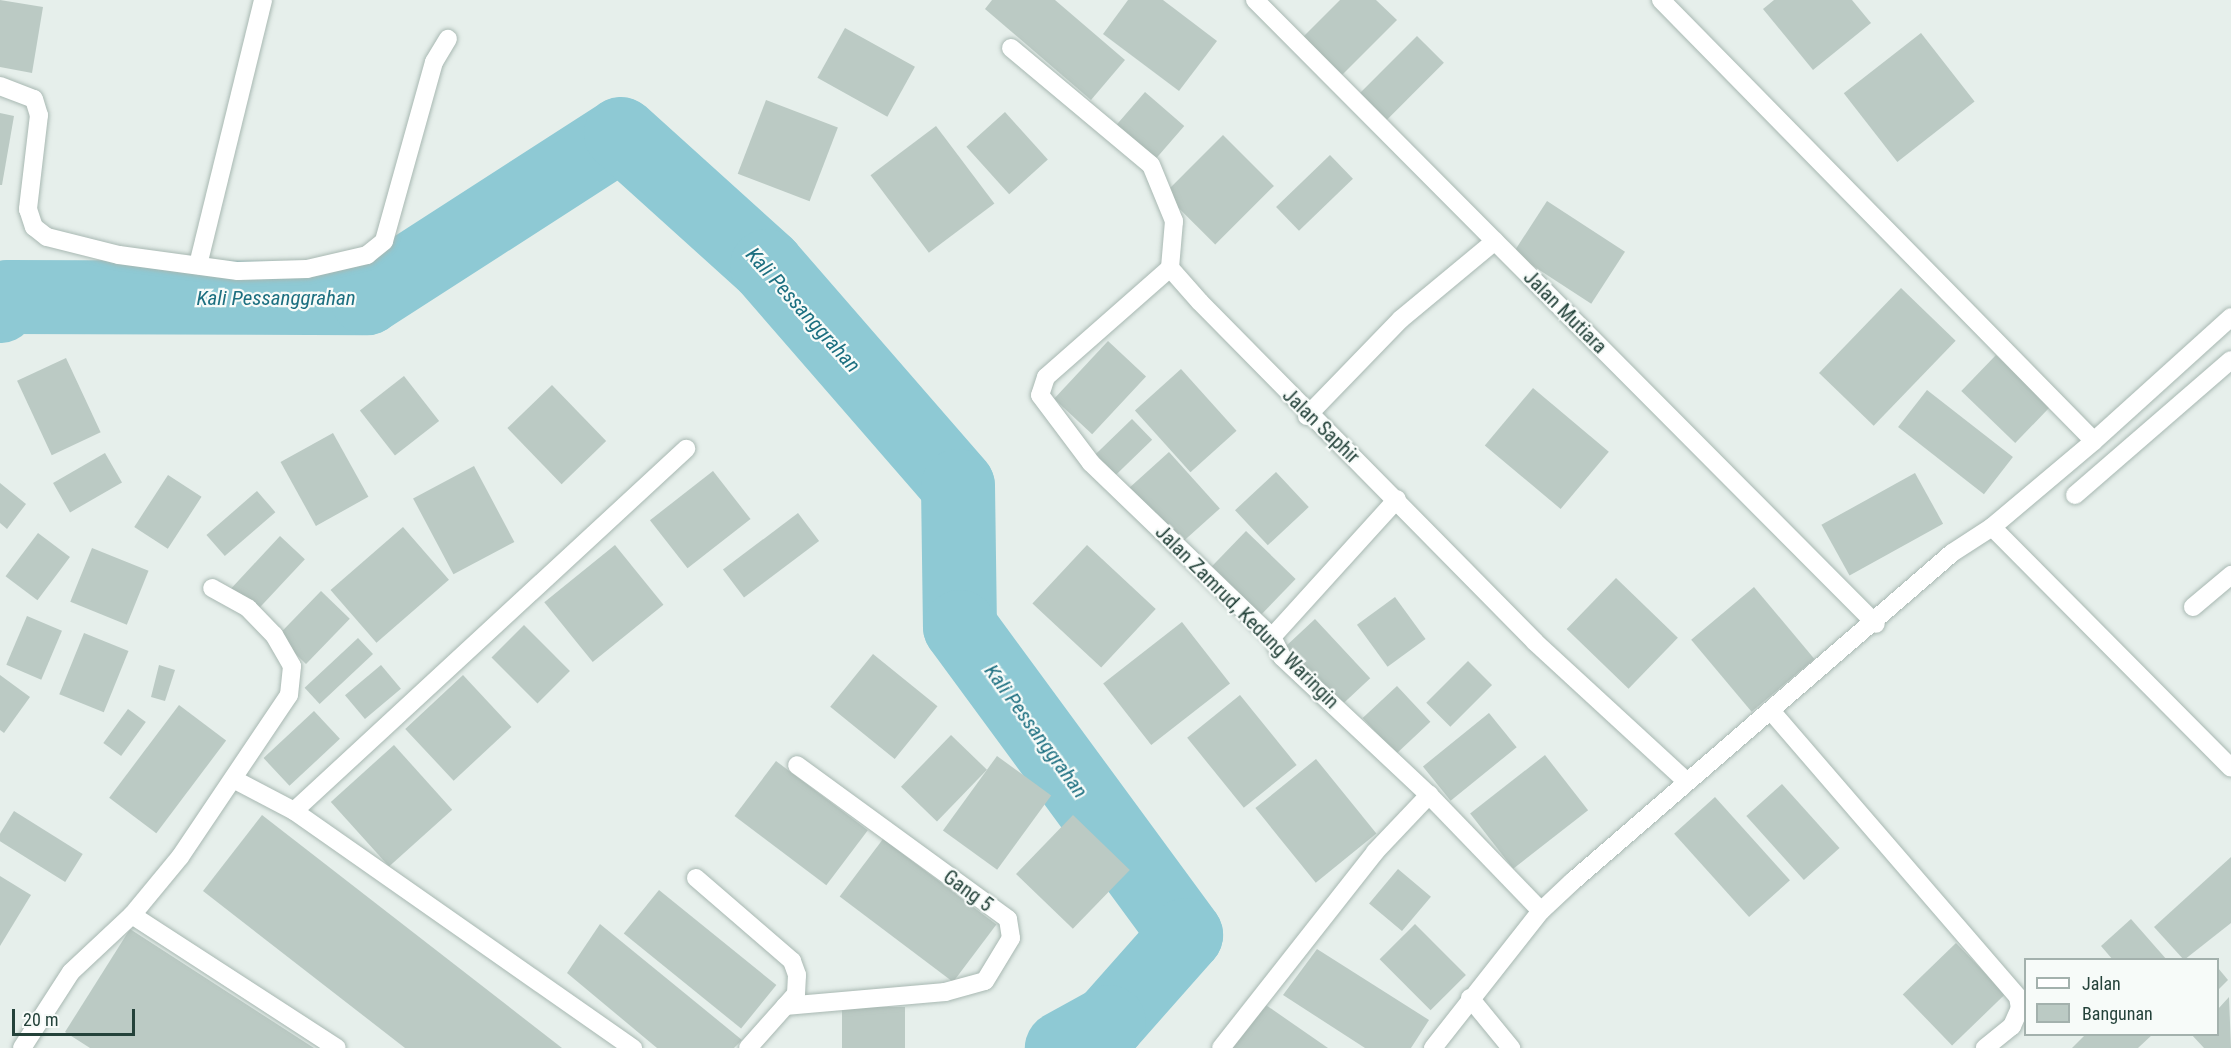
<!DOCTYPE html>
<html>
<head>
<meta charset="utf-8">
<style>
	body { margin:0 }
	#map { position:relative; width:2231px; height:1048px; overflow:hidden; background:#e6efeb; font-family:"Roboto Condensed",sans-serif }
	div>[style] { position:absolute }
	.river>* { height:74px; margin:-37px; padding:0 37px; transform-origin:37px; border-radius:37px; background:#8ec9d4 }
	.building>* { inset:0; background:#bbcac4; transform-origin:0 0 }
	.roads { filter:drop-shadow(0 0 2px #a8b8b2) drop-shadow(0 0 2px #a8b8b2) }
	.minor>* { height:18px; margin:-9px; padding:0 9px; transform-origin:9px; border-radius:9px; background:#fff }
	span { translate:-50% -50%; white-space:nowrap; text-align:center; line-height:1.15; -webkit-text-stroke:4.5px #f7fbf9; paint-order:stroke }
	.street-label { font-size:20px; color:#24423a }
	.water-label { font-size:21px; color:#1c6f80; font-style:italic }
	.legend { position:absolute; left:2024px; top:958px; width:195px; height:78px; box-sizing:border-box; background:#f7fbf9; border:2px solid #a3b1ad; margin:0; padding:8px 10px; list-style:none; font-size:18px; color:#24423a }
	.legend li { display:flex; align-items:center; gap:12px; height:30px }
	.legend b { width:30px; border:2px solid #a3b1ad }
	.scale { position:absolute; left:12px; top:1009px; width:123px; height:27px; box-sizing:border-box; border:3px solid #24423a; border-top:0; padding-left:8px; font-size:18px; line-height:21px; white-space:nowrap; color:#24423a; -webkit-text-stroke:4px #f7fbf9; paint-order:stroke }
</style>
</head>
<body>
<div id="map">
	<div class="river">
		<i style="left:0;top:306px;width:12px;rotate:-48deg"></i>
		<i style="left:8px;top:297px;width:359px;rotate:0.2deg"></i>
		<i style="left:367px;top:298px;width:302px;rotate:-32.8deg"></i>
		<i style="left:621px;top:134px;width:197px;rotate:42.1deg"></i>
		<i style="left:767px;top:266px;width:291px;rotate:49deg"></i>
		<i style="left:958px;top:486px;width:141px;rotate:89.2deg"></i>
		<i style="left:960px;top:627px;width:382px;rotate:53.7deg"></i>
		<i style="left:1186px;top:935px;width:116px;rotate:131.5deg"></i>
		<i style="left:1109px;top:1022px;width:54px;rotate:151deg"></i>
	</div>
	<div class="building">
		<i style="clip-path:polygon(0 0,43px 7px,32px 73px,0 67px)"></i>
		<i style="clip-path:polygon(992px 0,1055px 0,1125px 60px,1091px 100px,985px 9px)"></i>
		<i style="clip-path:polygon(1128px 0,1163px 0,1217px 41px,1179px 91px,1103px 34px)"></i>
		<i style="clip-path:polygon(1340px 0,1376px 0,1397px 20px,1341px 76px,1303px 37px)"></i>
		<i style="clip-path:polygon(1774px 0,1852px 0,1871px 23px,1813px 70px,1763px 9px)"></i>
		<i style="left:845px;top:28px;width:80px;height:57px;rotate:29deg"></i>
		<i style="left:1921px;top:33px;width:87px;height:98px;rotate:52deg"></i>
		<i style="left:1417px;top:36px;width:38px;height:83px;rotate:45deg"></i>
		<i style="left:1145px;top:92px;width:52px;height:44px;rotate:41deg"></i>
		<i style="left:766px;top:100px;width:77px;height:79px;rotate:21deg"></i>
		<i style="left:1005px;top:112px;width:64px;height:52px;rotate:48deg"></i>
		<i style="clip-path:polygon(0 113px,14px 116px,2px 185px,0 185px)"></i>
		<i style="left:936px;top:126px;width:97px;height:82px;rotate:53deg"></i>
		<i style="left:1223px;top:135px;width:72px;height:83px;rotate:45deg"></i>
		<i style="left:1330px;top:155px;width:33px;height:75px;rotate:46deg"></i>
		<i style="left:1547px;top:201px;width:93px;height:62px;rotate:33deg"></i>
		<i style="left:1901px;top:288px;width:76px;height:118px;rotate:44deg"></i>
		<i style="left:1108px;top:341px;width:52px;height:79px;rotate:43deg"></i>
		<i style="left:1996px;top:355px;width:75px;height:50px;rotate:44deg"></i>
		<i style="left:66px;top:358px;width:82px;height:54px;rotate:65deg"></i>
		<i style="left:1181px;top:369px;width:83px;height:62px;rotate:48deg"></i>
		<i style="left:404px;top:376px;width:57px;height:56px;rotate:52deg"></i>
		<i style="left:552px;top:385px;width:78px;height:62px;rotate:46deg"></i>
		<i style="left:1533px;top:388px;width:99px;height:75px;rotate:40deg"></i>
		<i style="left:1927px;top:390px;width:109px;height:47px;rotate:38deg"></i>
		<i style="left:1132px;top:419px;width:29px;height:56px;rotate:46deg"></i>
		<i style="left:333px;top:433px;width:73px;height:60px;rotate:61deg"></i>
		<i style="left:1169px;top:452px;width:76px;height:54px;rotate:48deg"></i>
		<i style="left:105px;top:453px;width:34px;height:60px;rotate:60deg"></i>
		<i style="left:474px;top:466px;width:86px;height:69px;rotate:62deg"></i>
		<i style="left:713px;top:471px;width:61px;height:80px;rotate:52deg"></i>
		<i style="left:1276px;top:472px;width:48px;height:56px;rotate:47deg"></i>
		<i style="left:1915px;top:473px;width:58px;height:107px;rotate:61deg"></i>
		<i style="left:168px;top:475px;width:40px;height:62px;rotate:33deg"></i>
		<i style="clip-path:polygon(0 483px,26px 504px,7px 529px,0 523px)"></i>
		<i style="left:257px;top:491px;width:28px;height:67px;rotate:49deg"></i>
		<i style="left:798px;top:513px;width:35px;height:94px;rotate:53deg"></i>
		<i style="left:403px;top:527px;width:70px;height:96px;rotate:49deg"></i>
		<i style="left:1246px;top:531px;width:69px;height:49px;rotate:44deg"></i>
		<i style="left:38px;top:533px;width:40px;height:54px;rotate:37deg"></i>
		<i style="left:280px;top:536px;width:34px;height:72px;rotate:43deg"></i>
		<i style="left:615px;top:545px;width:77px;height:91px;rotate:51deg"></i>
		<i style="left:1087px;top:545px;width:94px;height:80px;rotate:43deg"></i>
		<i style="left:92px;top:548px;width:61px;height:58px;rotate:22deg"></i>
		<i style="left:1616px;top:578px;width:86px;height:71px;rotate:44deg"></i>
		<i style="left:1754px;top:587px;width:94px;height:82px;rotate:50deg"></i>
		<i style="left:321px;top:591px;width:40px;height:63px;rotate:44deg"></i>
		<i style="left:1395px;top:597px;width:52px;height:47px;rotate:54deg"></i>
		<i style="left:27px;top:616px;width:38px;height:53px;rotate:23deg"></i>
		<i style="left:1315px;top:619px;width:81px;height:41px;rotate:47deg"></i>
		<i style="left:1182px;top:622px;width:78px;height:100px;rotate:52deg"></i>
		<i style="left:524px;top:625px;width:65px;height:46px;rotate:45deg"></i>
		<i style="left:84px;top:633px;width:48px;height:66px;rotate:22deg"></i>
		<i style="left:358px;top:638px;width:22px;height:73px;rotate:47deg"></i>
		<i style="left:873px;top:654px;width:83px;height:68px;rotate:39deg"></i>
		<i style="left:1468px;top:661px;width:34px;height:59px;rotate:45deg"></i>
		<i style="clip-path:polygon(159px 665px,175px 670px,165px 701px,151px 697px)"></i>
		<i style="left:381px;top:665px;width:31px;height:47px;rotate:50deg"></i>
		<i style="clip-path:polygon(0 675px,30px 697px,4px 733px,0 730px)"></i>
		<i style="left:463px;top:675px;width:71px;height:79px;rotate:47deg"></i>
		<i style="left:1397px;top:686px;width:49px;height:47px;rotate:47deg"></i>
		<i style="left:1240px;top:695px;width:90px;height:68px;rotate:51deg"></i>
		<i style="left:179px;top:705px;width:59px;height:116px;rotate:37deg"></i>
		<i style="left:128px;top:709px;width:22px;height:42px;rotate:36deg"></i>
		<i style="left:314px;top:711px;width:38px;height:69px;rotate:47deg"></i>
		<i style="left:1489px;top:713px;width:44px;height:85px;rotate:51deg"></i>
		<i style="left:951px;top:735px;width:50px;height:72px;rotate:44deg"></i>
		<i style="left:394px;top:745px;width:87px;height:85px;rotate:48deg"></i>
		<i style="left:1545px;top:755px;width:70px;height:95px;rotate:52deg"></i>
		<i style="left:997px;top:756px;width:67px;height:92px;rotate:36deg"></i>
		<i style="left:1316px;top:759px;width:96px;height:78px;rotate:51deg"></i>
		<i style="left:776px;top:761px;width:115px;height:69px;rotate:37deg"></i>
		<i style="left:1782px;top:784px;width:86px;height:48px;rotate:48deg"></i>
		<i style="left:1715px;top:797px;width:112px;height:55px;rotate:48deg"></i>
		<i style="left:14px;top:811px;width:81px;height:33px;rotate:32deg"></i>
		<i style="clip-path:polygon(262px 815px,562px 1048px,405px 1048px,203px 891px)"></i>
		<i style="left:1073px;top:815px;width:79px;height:82px;rotate:44deg"></i>
		<i style="left:883px;top:839px;width:142px;height:72px;rotate:37deg"></i>
		<i style="clip-path:polygon(2231px 857px,2231px 923px,2184px 960px,2154px 927px)"></i>
		<i style="left:1398px;top:869px;width:43px;height:45px;rotate:40deg"></i>
		<i style="clip-path:polygon(0 876px,31px 895px,0 946px)"></i>
		<i style="left:659px;top:890px;width:151px;height:56px;rotate:39deg"></i>
		<i style="clip-path:polygon(2131px 919px,2167px 960px,2113px 960px,2101px 946px)"></i>
		<i style="clip-path:polygon(600px 924px,742px 1040px,734px 1048px,657px 1048px,567px 973px)"></i>
		<i style="left:1415px;top:924px;width:72px;height:50px;rotate:45deg"></i>
		<i style="clip-path:polygon(130px 929px,314px 1048px,90px 1048px,65px 1032px)"></i>
		<i style="left:1956px;top:943px;width:71px;height:74px;rotate:46deg"></i>
		<i style="clip-path:polygon(1317px 949px,1429px 1020px,1411px 1048px,1365px 1048px,1283px 995px)"></i>
		<i style="clip-path:polygon(2218px 968px,2228px 980px,2218px 990px)"></i>
		<i style="clip-path:polygon(2229px 997px,2231px 1048px,2204px 1048px,2191px 1034px,2218px 1034px,2218px 1009px)"></i>
		<i style="clip-path:polygon(1263px 1003px,1328px 1048px,1232px 1048px)"></i>
		<i style="left:842px;top:1007px;width:63px;height:41px"></i>
		<i style="clip-path:polygon(2086px 1034px,2153px 1034px,2138px 1048px,2072px 1048px)"></i>
	</div>
	<div class="roads">
		<div class="minor">
			<i style="left:1255px;top:0;width:880px;rotate:45.14deg"></i>
			<i style="left:1661px;top:0;width:618px;rotate:45.52deg"></i>
			<i style="left:1011px;top:48px;width:182px;rotate:39.9deg"></i>
			<i style="left:1151px;top:165px;width:61px;rotate:67.7deg"></i>
			<i style="left:1174px;top:221px;width:47px;rotate:94.9deg"></i>
			<i style="left:1170px;top:268px;width:45px;rotate:48.6deg"></i>
			<i style="left:1200px;top:302px;width:477px;rotate:45.4deg"></i>
			<i style="left:1535px;top:642px;width:205px;rotate:42.6deg"></i>
			<i style="left:0;top:86px;width:36px;rotate:21deg"></i>
			<i style="left:34px;top:99px;width:17px;rotate:73deg"></i>
			<i style="left:39px;top:115px;width:95px;rotate:96.7deg"></i>
			<i style="left:28px;top:209px;width:19px;rotate:72deg"></i>
			<i style="left:34px;top:227px;width:16px;rotate:38deg"></i>
			<i style="left:47px;top:237px;width:74px;rotate:14deg"></i>
			<i style="left:119px;top:255px;width:120px;rotate:7.7deg"></i>
			<i style="left:238px;top:271px;width:69px;rotate:-1.7deg"></i>
			<i style="left:307px;top:269px;width:62px;rotate:-13.1deg"></i>
			<i style="left:367px;top:255px;width:22px;rotate:-39deg"></i>
			<i style="left:384px;top:241px;width:186px;rotate:-74.4deg"></i>
			<i style="left:434px;top:62px;width:27px;rotate:-59deg"></i>
			<i style="left:198px;top:265px;width:273px;rotate:-76.2deg"></i>
			<i style="left:1170px;top:268px;width:165px;rotate:138.7deg"></i>
			<i style="left:1046px;top:377px;width:19px;rotate:108deg"></i>
			<i style="left:1040px;top:395px;width:85px;rotate:53.1deg"></i>
			<i style="left:1091px;top:463px;width:251px;rotate:43.9deg"></i>
			<i style="left:1272px;top:637px;width:22px;rotate:63deg"></i>
			<i style="left:1282px;top:657px;width:202px;rotate:43.2deg"></i>
			<i style="left:1429px;top:795px;width:161px;rotate:46deg"></i>
			<i style="left:1307px;top:416px;width:135px;rotate:-45.9deg"></i>
			<i style="left:1401px;top:319px;width:122px;rotate:-39.7deg"></i>
			<i style="left:2075px;top:495px;width:206px;rotate:-40.9deg"></i>
			<i style="left:1992px;top:527px;width:339px;rotate:45.2deg"></i>
			<i style="left:2193px;top:607px;width:50px;rotate:-40.1deg"></i>
			<i style="left:1272px;top:637px;width:186px;rotate:-47.8deg"></i>
			<i style="left:1772px;top:712px;width:376px;rotate:49.2deg"></i>
			<i style="left:2018px;top:997px;width:11px;rotate:80deg"></i>
			<i style="left:2020px;top:1008px;width:20px;rotate:114deg"></i>
			<i style="left:2012px;top:1026px;width:35px;rotate:141deg"></i>
			<i style="left:235px;top:780px;width:67px;rotate:27.7deg"></i>
			<i style="left:294px;top:811px;width:414px;rotate:35deg"></i>
			<i style="left:294px;top:811px;width:534px;rotate:-42.72deg"></i>
			<i style="left:696px;top:878px;width:127px;rotate:40.8deg"></i>
			<i style="left:792px;top:961px;width:15px;rotate:70deg"></i>
			<i style="left:797px;top:975px;width:19px;rotate:93deg"></i>
			<i style="left:796px;top:994px;width:72px;rotate:131.6deg"></i>
			<i style="left:132px;top:915px;width:244px;rotate:33deg"></i>
			<i style="left:1470px;top:998px;width:65px;rotate:50.6deg"></i>
			<i style="left:785px;top:1006px;width:161px;rotate:-5deg"></i>
			<i style="left:945px;top:992px;width:41px;rotate:-15.4deg"></i>
			<i style="left:985px;top:981px;width:50px;rotate:-58.8deg"></i>
			<i style="left:1011px;top:938px;width:19px;rotate:-99deg"></i>
			<i style="left:1008px;top:919px;width:261px;rotate:-143.9deg"></i>
			<i style="left:22px;top:1048px;width:90px;rotate:-57.2deg"></i>
			<i style="left:71px;top:972px;width:83px;rotate:-43.1deg"></i>
			<i style="left:132px;top:915px;width:75px;rotate:-50.4deg"></i>
			<i style="left:180px;top:857px;width:195px;rotate:-56.1deg"></i>
			<i style="left:289px;top:695px;width:29px;rotate:-84deg"></i>
			<i style="left:292px;top:666px;width:36px;rotate:-120deg"></i>
			<i style="left:274px;top:635px;width:37px;rotate:-134deg"></i>
			<i style="left:248px;top:608px;width:41px;rotate:-150.9deg"></i>
			<i style="left:1221px;top:1048px;width:249px;rotate:-51.8deg"></i>
			<i style="left:1375px;top:852px;width:79px;rotate:-46.5deg"></i>
			<i style="left:1433px;top:1048px;width:174px;rotate:-51.8deg"></i>
			<i style="left:1541px;top:911px;width:44px;rotate:-43.2deg"></i>
			<i style="left:1573px;top:881px;width:501px;rotate:-40.87deg"></i>
			<i style="left:1952px;top:553px;width:48px;rotate:-33deg"></i>
			<i style="left:1992px;top:527px;width:133px;rotate:-40.1deg"></i>
			<i style="left:2094px;top:441px;width:185px;rotate:-42.1deg"></i>
		</div>
	</div>
	<div class="street-label">
		<span style="left:1565px;top:312px;rotate:45deg">Jalan Mutiara</span>
		<span style="left:1321px;top:426px;rotate:44deg">Jalan Saphir</span>
		<span style="left:1247px;top:617px;rotate:45deg">Jalan Zamrud, Kedung Waringin</span>
		<span style="left:968px;top:891px;rotate:36deg">Gang 5</span>
	</div>
	<div class="water-label">
		<span style="left:276px;top:298px">Kali Pessanggrahan</span>
		<span style="left:803px;top:310px;rotate:48deg">Kali Pessanggrahan</span>
		<span style="left:1036px;top:731px;rotate:54deg">Kali Pessanggrahan</span>
	</div>
	<ul class="legend">
	<li><b style="height:8px;background:#fff"></b>Jalan</li>
	<li><b style="height:16px;background:#bbcac4"></b>Bangunan</li>
	</ul>
	<div class="scale">20 m</div>
</div>
</body>
</html>
